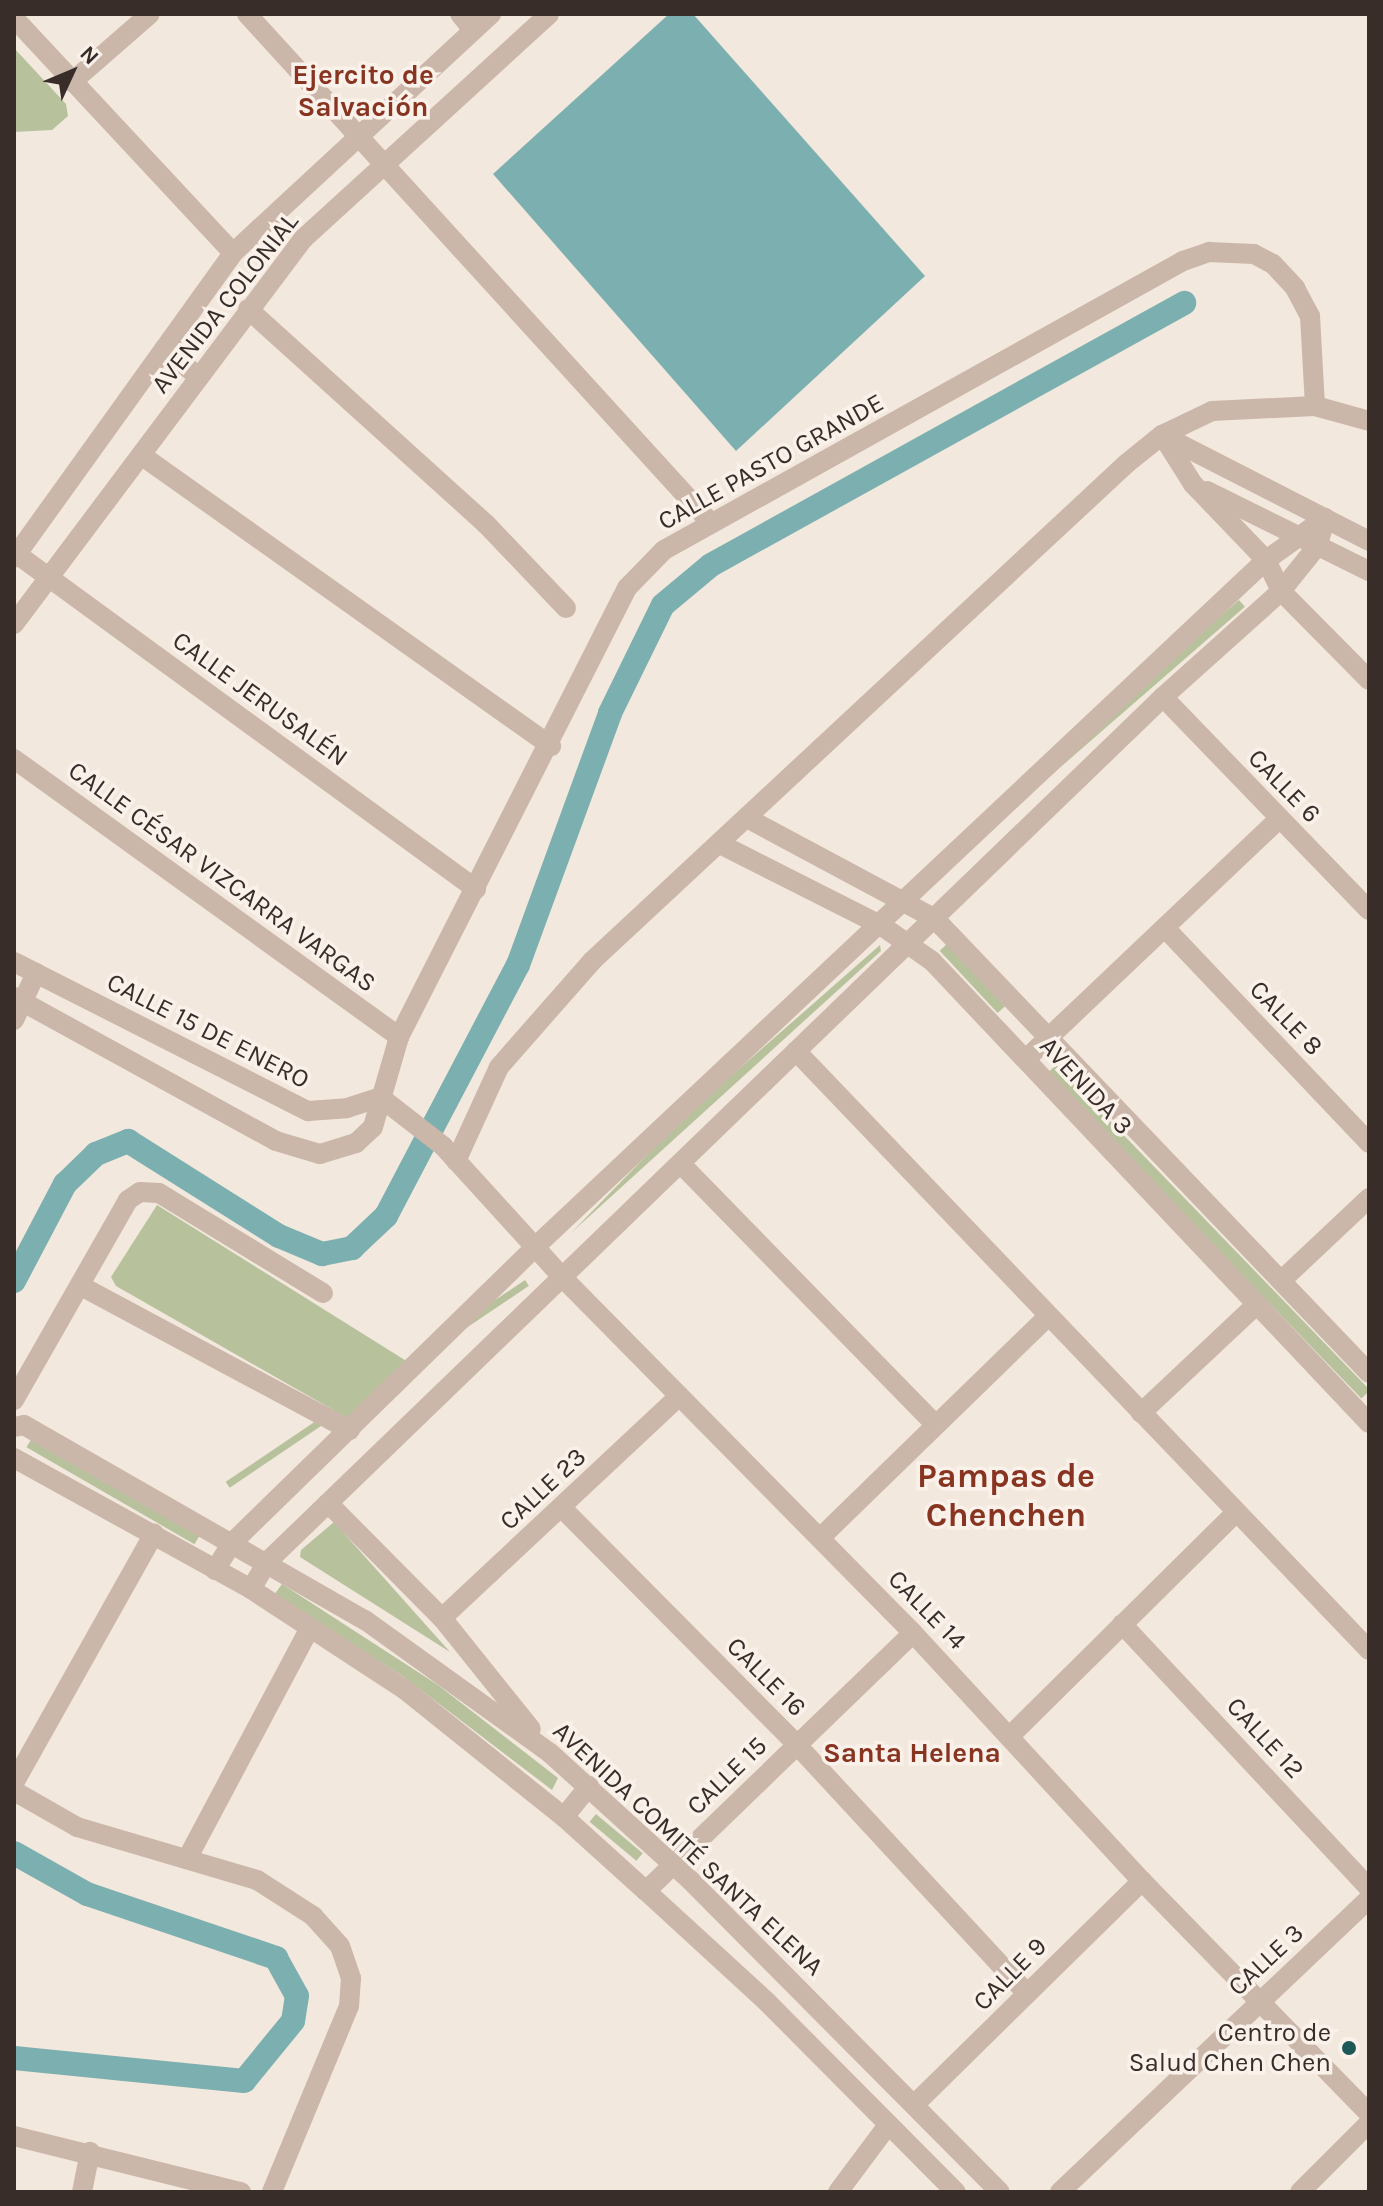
<!DOCTYPE html>
<html>
<head>
<meta charset="utf-8">
<style>
	body { margin:0 }
	#map { position:relative; width:1383px; height:2206px; overflow:hidden; background:#f3e8dd; font-family:Karla,sans-serif }
	div>[style] { position:absolute }
	.green>* { inset:0; background:#b7c29d; transform-origin:0 0 }
	.water>* { inset:0; background:#7cb0b0 }
	.canal>* { height:24px; margin:-12px; padding:0 12px; transform-origin:12px; border-radius:12px; background:#7cb0b0 }
	.minor>* { height:20px; margin:-10px; padding:0 10px; transform-origin:10px; border-radius:10px; background:#cbb7a9 }
	.dots>* { width:22px; height:22px; translate:-50% -50%; box-sizing:border-box; border:4px solid #faf2ea; border-radius:50% }
	span { translate:-50% -50%; white-space:nowrap; text-align:center; line-height:1.15; -webkit-text-stroke:7px #faf2ea; paint-order:stroke }
	.street-label { font-size:26px; color:#382d29 }
	.poi-label { font-size:26px; color:#382d29 }
	.right { translate:-100% -50%; text-align:right }
	.neighbourhood-label { font-size:28px; color:#883421; font-weight:700 }
	.district-label { font-size:34px; color:#883421; font-weight:700 }
	.frame { position:absolute; inset:0; border:16px solid #382d29; pointer-events:none }
	.north { position:absolute; left:32px; top:32px; width:80px; height:80px; -webkit-text-stroke:6px #faf2ea; paint-order:stroke; rotate:46deg; font-size:22px; font-weight:700; line-height:32px; text-align:center; color:#382d29 }
	.north::after { content:''; display:block; margin:auto; width:28px; height:36px; background:#382d29; clip-path:polygon(50% 0,100% 100%,50% 72%,0 100%) }
</style>
</head>
<body>
<div id="map">
	<div class="green">
		<i style="clip-path:polygon(14px 48px,66px 104px,68px 116px,52px 130px,14px 132px)"></i>
		<i style="left:1239px;top:600px;width:9px;height:407px;rotate:49deg"></i>
		<i style="left:947px;top:944px;width:85px;height:10px;rotate:47deg"></i>
		<i style="clip-path:polygon(880px 945px,881px 951px,571px 1233px,683px 1118px)"></i>
		<i style="left:1056px;top:1065px;width:452px;height:12px;rotate:46deg"></i>
		<i style="clip-path:polygon(157px 1205px,408px 1362px,349px 1419px,116px 1286px,111px 1277px)"></i>
		<i style="left:525px;top:1280px;width:7px;height:361px;rotate:56deg"></i>
		<i style="left:33px;top:1436px;width:194px;height:13px;rotate:30deg"></i>
		<i style="clip-path:polygon(334px 1522px,450px 1652px,300px 1557px,301px 1550px)"></i>
		<i style="clip-path:polygon(282px 1584px,438px 1685px,558px 1778px,552px 1790px,404px 1677px,274px 1595px)"></i>
		<i style="left:596px;top:1814px;width:61px;height:10px;rotate:40deg"></i>
	</div>
	<div class="water">
		<i style="clip-path:polygon(669px 14px,693px 14px,925px 276px,736px 451px,493px 174px)"></i>
	</div>
	<div class="canal">
		<i style="left:14px;top:1281px;width:110px;rotate:-62.3deg"></i>
		<i style="left:65px;top:1184px;width:43px;rotate:-44.1deg"></i>
		<i style="left:96px;top:1154px;width:35px;rotate:-22deg"></i>
		<i style="left:128px;top:1141px;width:178px;rotate:32.2deg"></i>
		<i style="left:279px;top:1236px;width:47px;rotate:22.7deg"></i>
		<i style="left:322px;top:1254px;width:31px;rotate:-11deg"></i>
		<i style="left:352px;top:1248px;width:47px;rotate:-43.3deg"></i>
		<i style="left:386px;top:1216px;width:284px;rotate:-62.3deg"></i>
		<i style="left:518px;top:965px;width:268px;rotate:-69.9deg"></i>
		<i style="left:610px;top:713px;width:120px;rotate:-63.9deg"></i>
		<i style="left:663px;top:605px;width:62px;rotate:-39.8deg"></i>
		<i style="left:711px;top:565px;width:541px;rotate:-28.98deg"></i>
		<i style="left:14px;top:1853px;width:84px;rotate:29.3deg"></i>
		<i style="left:87px;top:1894px;width:200px;rotate:18.7deg"></i>
		<i style="left:276px;top:1958px;width:43px;rotate:61.1deg"></i>
		<i style="left:297px;top:1996px;width:25px;rotate:99deg"></i>
		<i style="left:293px;top:2021px;width:77px;rotate:129.2deg"></i>
		<i style="left:244px;top:2081px;width:231px;rotate:-174.3deg"></i>
	</div>
	<div class="minor">
		<i style="left:247px;top:14px;width:687px;rotate:47.65deg"></i>
		<i style="left:460px;top:14px;width:21px;rotate:51deg"></i>
		<i style="left:14px;top:18px;width:321px;rotate:47deg"></i>
		<i style="left:72px;top:82px;width:103px;rotate:-41.1deg"></i>
		<i style="left:248px;top:309px;width:321px;rotate:42.1deg"></i>
		<i style="left:486px;top:524px;width:116px;rotate:46.4deg"></i>
		<i style="left:164px;top:349px;width:45px;rotate:38.7deg"></i>
		<i style="left:1162px;top:435px;width:58px;rotate:57.7deg"></i>
		<i style="left:1193px;top:484px;width:105px;rotate:46.2deg"></i>
		<i style="left:1266px;top:560px;width:34px;rotate:64deg"></i>
		<i style="left:1281px;top:591px;width:125px;rotate:45.3deg"></i>
		<i style="left:1162px;top:435px;width:233px;rotate:27.1deg"></i>
		<i style="left:141px;top:455px;width:503px;rotate:35.37deg"></i>
		<i style="left:1207px;top:491px;width:181px;rotate:26.3deg"></i>
		<i style="left:14px;top:552px;width:572px;rotate:36.11deg"></i>
		<i style="left:14px;top:558px;width:375px;rotate:-54.3deg"></i>
		<i style="left:233px;top:253px;width:352px;rotate:-42.8deg"></i>
		<i style="left:14px;top:624px;width:481px;rotate:-53.1deg"></i>
		<i style="left:303px;top:239px;width:333px;rotate:-42.4deg"></i>
		<i style="left:1163px;top:697px;width:296px;rotate:46deg"></i>
		<i style="left:14px;top:759px;width:475px;rotate:35.8deg"></i>
		<i style="left:747px;top:818px;width:213px;rotate:28.2deg"></i>
		<i style="left:935px;top:919px;width:628px;rotate:46.29deg"></i>
		<i style="left:720px;top:844px;width:182px;rotate:26.8deg"></i>
		<i style="left:882px;top:926px;width:61px;rotate:35deg"></i>
		<i style="left:932px;top:961px;width:636px;rotate:46.59deg"></i>
		<i style="left:1166px;top:929px;width:295px;rotate:46.5deg"></i>
		<i style="left:14px;top:962px;width:330px;rotate:26.9deg"></i>
		<i style="left:308px;top:1111px;width:39px;rotate:-4deg"></i>
		<i style="left:347px;top:1108px;width:35px;rotate:-18deg"></i>
		<i style="left:14px;top:997px;width:299px;rotate:28.8deg"></i>
		<i style="left:276px;top:1141px;width:46px;rotate:16.5deg"></i>
		<i style="left:320px;top:1154px;width:38px;rotate:-17deg"></i>
		<i style="left:356px;top:1143px;width:23px;rotate:-43deg"></i>
		<i style="left:373px;top:1127px;width:94px;rotate:-73.9deg"></i>
		<i style="left:399px;top:1037px;width:504px;rotate:-63.08deg"></i>
		<i style="left:627px;top:588px;width:53px;rotate:-45.8deg"></i>
		<i style="left:664px;top:550px;width:594px;rotate:-29.11deg"></i>
		<i style="left:1183px;top:261px;width:28px;rotate:-19deg"></i>
		<i style="left:1209px;top:252px;width:45px;rotate:2.5deg"></i>
		<i style="left:1254px;top:254px;width:21px;rotate:28deg"></i>
		<i style="left:1273px;top:264px;width:33px;rotate:47deg"></i>
		<i style="left:1295px;top:288px;width:32px;rotate:62deg"></i>
		<i style="left:1310px;top:316px;width:90px;rotate:86.8deg"></i>
		<i style="left:14px;top:1020px;width:52px;rotate:-64.9deg"></i>
		<i style="left:796px;top:1051px;width:829px;rotate:46.27deg"></i>
		<i style="left:1026px;top:1059px;width:349px;rotate:-43.5deg"></i>
		<i style="left:380px;top:1097px;width:80px;rotate:37.9deg"></i>
		<i style="left:443px;top:1146px;width:177px;rotate:47.7deg"></i>
		<i style="left:562px;top:1277px;width:500px;rotate:45.4deg"></i>
		<i style="left:913px;top:1633px;width:338px;rotate:47.3deg"></i>
		<i style="left:1142px;top:1881px;width:325px;rotate:45.7deg"></i>
		<i style="left:456px;top:1161px;width:103px;rotate:-65.4deg"></i>
		<i style="left:499px;top:1067px;width:141px;rotate:-48.7deg"></i>
		<i style="left:592px;top:961px;width:729px;rotate:-42.94deg"></i>
		<i style="left:1126px;top:464px;width:46px;rotate:-38.9deg"></i>
		<i style="left:1162px;top:435px;width:55px;rotate:-25.6deg"></i>
		<i style="left:1212px;top:411px;width:103px;rotate:-2.8deg"></i>
		<i style="left:1315px;top:406px;width:56px;rotate:15.5deg"></i>
		<i style="left:681px;top:1164px;width:363px;rotate:45.7deg"></i>
		<i style="left:1282px;top:1280px;width:120px;rotate:-43.3deg"></i>
		<i style="left:81px;top:1286px;width:305px;rotate:28.2deg"></i>
		<i style="left:14px;top:1400px;width:230px;rotate:-60.3deg"></i>
		<i style="left:128px;top:1200px;width:14px;rotate:-34deg"></i>
		<i style="left:140px;top:1192px;width:19px;rotate:3deg"></i>
		<i style="left:159px;top:1193px;width:192px;rotate:31.4deg"></i>
		<i style="left:1141px;top:1413px;width:159px;rotate:-43.2deg"></i>
		<i style="left:14px;top:1427px;width:10px;rotate:-11deg"></i>
		<i style="left:24px;top:1425px;width:393px;rotate:29.8deg"></i>
		<i style="left:365px;top:1620px;width:228px;rotate:35.7deg"></i>
		<i style="left:550px;top:1753px;width:190px;rotate:42.2deg"></i>
		<i style="left:691px;top:1881px;width:438px;rotate:45.2deg"></i>
		<i style="left:14px;top:1458px;width:271px;rotate:28.9deg"></i>
		<i style="left:251px;top:1589px;width:183px;rotate:33.2deg"></i>
		<i style="left:404px;top:1689px;width:205px;rotate:38.7deg"></i>
		<i style="left:564px;top:1817px;width:110px;rotate:42.1deg"></i>
		<i style="left:646px;top:1891px;width:164px;rotate:42.5deg"></i>
		<i style="left:767px;top:2002px;width:268px;rotate:45.2deg"></i>
		<i style="left:328px;top:1503px;width:162px;rotate:45.3deg"></i>
		<i style="left:442px;top:1618px;width:142px;rotate:51.3deg"></i>
		<i style="left:562px;top:1508px;width:334px;rotate:45.2deg"></i>
		<i style="left:797px;top:1745px;width:338px;rotate:47.2deg"></i>
		<i style="left:820px;top:1538px;width:318px;rotate:-44.2deg"></i>
		<i style="left:215px;top:1570px;width:32px;rotate:-58deg"></i>
		<i style="left:232px;top:1543px;width:424px;rotate:-44.3deg"></i>
		<i style="left:535px;top:1247px;width:1003px;rotate:-43.22deg"></i>
		<i style="left:1266px;top:560px;width:72px;rotate:-35.4deg"></i>
		<i style="left:251px;top:1589px;width:31px;rotate:-59deg"></i>
		<i style="left:267px;top:1562px;width:1245px;rotate:-43.99deg"></i>
		<i style="left:1163px;top:697px;width:159px;rotate:-41.9deg"></i>
		<i style="left:1281px;top:591px;width:59px;rotate:-51.2deg"></i>
		<i style="left:1318px;top:545px;width:28px;rotate:-75deg"></i>
		<i style="left:442px;top:1618px;width:325px;rotate:-43.1deg"></i>
		<i style="left:1122px;top:1624px;width:362px;rotate:46.9deg"></i>
		<i style="left:1011px;top:1735px;width:317px;rotate:-44.7deg"></i>
		<i style="left:14px;top:1783px;width:286px;rotate:-60.7deg"></i>
		<i style="left:14px;top:1791px;width:73px;rotate:29.7deg"></i>
		<i style="left:77px;top:1827px;width:188px;rotate:16.4deg"></i>
		<i style="left:257px;top:1880px;width:67px;rotate:32.7deg"></i>
		<i style="left:313px;top:1916px;width:40px;rotate:48deg"></i>
		<i style="left:340px;top:1946px;width:34px;rotate:71deg"></i>
		<i style="left:351px;top:1978px;width:28px;rotate:94deg"></i>
		<i style="left:349px;top:2006px;width:201px;rotate:112.5deg"></i>
		<i style="left:564px;top:1817px;width:40px;rotate:-51deg"></i>
		<i style="left:187px;top:1859px;width:262px;rotate:-62deg"></i>
		<i style="left:646px;top:1891px;width:371px;rotate:-44deg"></i>
		<i style="left:916px;top:2103px;width:317px;rotate:-44.5deg"></i>
		<i style="left:14px;top:2136px;width:234px;rotate:13.9deg"></i>
		<i style="left:82px;top:2192px;width:41px;rotate:-78.7deg"></i>
		<i style="left:838px;top:2192px;width:84px;rotate:-53.3deg"></i>
		<i style="left:1060px;top:2192px;width:426px;rotate:-43.5deg"></i>
		<i style="left:1300px;top:2192px;width:98px;rotate:-45deg"></i>
	</div>
	<div class="dots">
		<i style="left:1349px;top:2048px;background:#1e595a"></i>
	</div>
	<div class="street-label">
		<span style="left:225px;top:303px;rotate:-52deg">AVENIDA COLONIAL</span>
		<span style="left:771px;top:462px;rotate:-29deg">CALLE PASTO GRANDE</span>
		<span style="left:260px;top:699px;rotate:36deg">CALLE JERUSALÉN</span>
		<span style="left:1284px;top:786px;rotate:46deg">CALLE 6</span>
		<span style="left:222px;top:877px;rotate:36deg">CALLE CÉSAR VIZCARRA VARGAS</span>
		<span style="left:1286px;top:1018px;rotate:46deg">CALLE 8</span>
		<span style="left:208px;top:1031px;rotate:27deg">CALLE 15 DE ENERO</span>
		<span style="left:1086px;top:1086px;rotate:47deg">AVENIDA 3</span>
		<span style="left:543px;top:1489px;rotate:-43deg">CALLE 23</span>
		<span style="left:927px;top:1610px;rotate:46deg">CALLE 14</span>
		<span style="left:766px;top:1677px;rotate:45deg">CALLE 16</span>
		<span style="left:1265px;top:1738px;rotate:47deg">CALLE 12</span>
		<span style="left:727px;top:1776px;rotate:-44deg">CALLE 15</span>
		<span style="left:688px;top:1849px;rotate:43deg">AVENIDA COMITÉ SANTA ELENA</span>
		<span style="left:1266px;top:1960px;rotate:-43deg">CALLE 3</span>
		<span style="left:1010px;top:1974px;rotate:-45deg">CALLE 9</span>
	</div>
	<div class="poi-label">
		<span class="right" style="left:1331px;top:2048px">Centro de<br>Salud Chen Chen</span>
	</div>
	<div class="neighbourhood-label">
		<span style="left:363px;top:91px">Ejercito de<br>Salvación</span>
		<span style="left:912px;top:1753px">Santa Helena</span>
	</div>
	<div class="district-label">
		<span style="left:1006px;top:1496px">Pampas de<br>Chenchen</span>
	</div>
	<div class="frame"></div>
	<div class="north">N</div>
</div>
</body>
</html>
